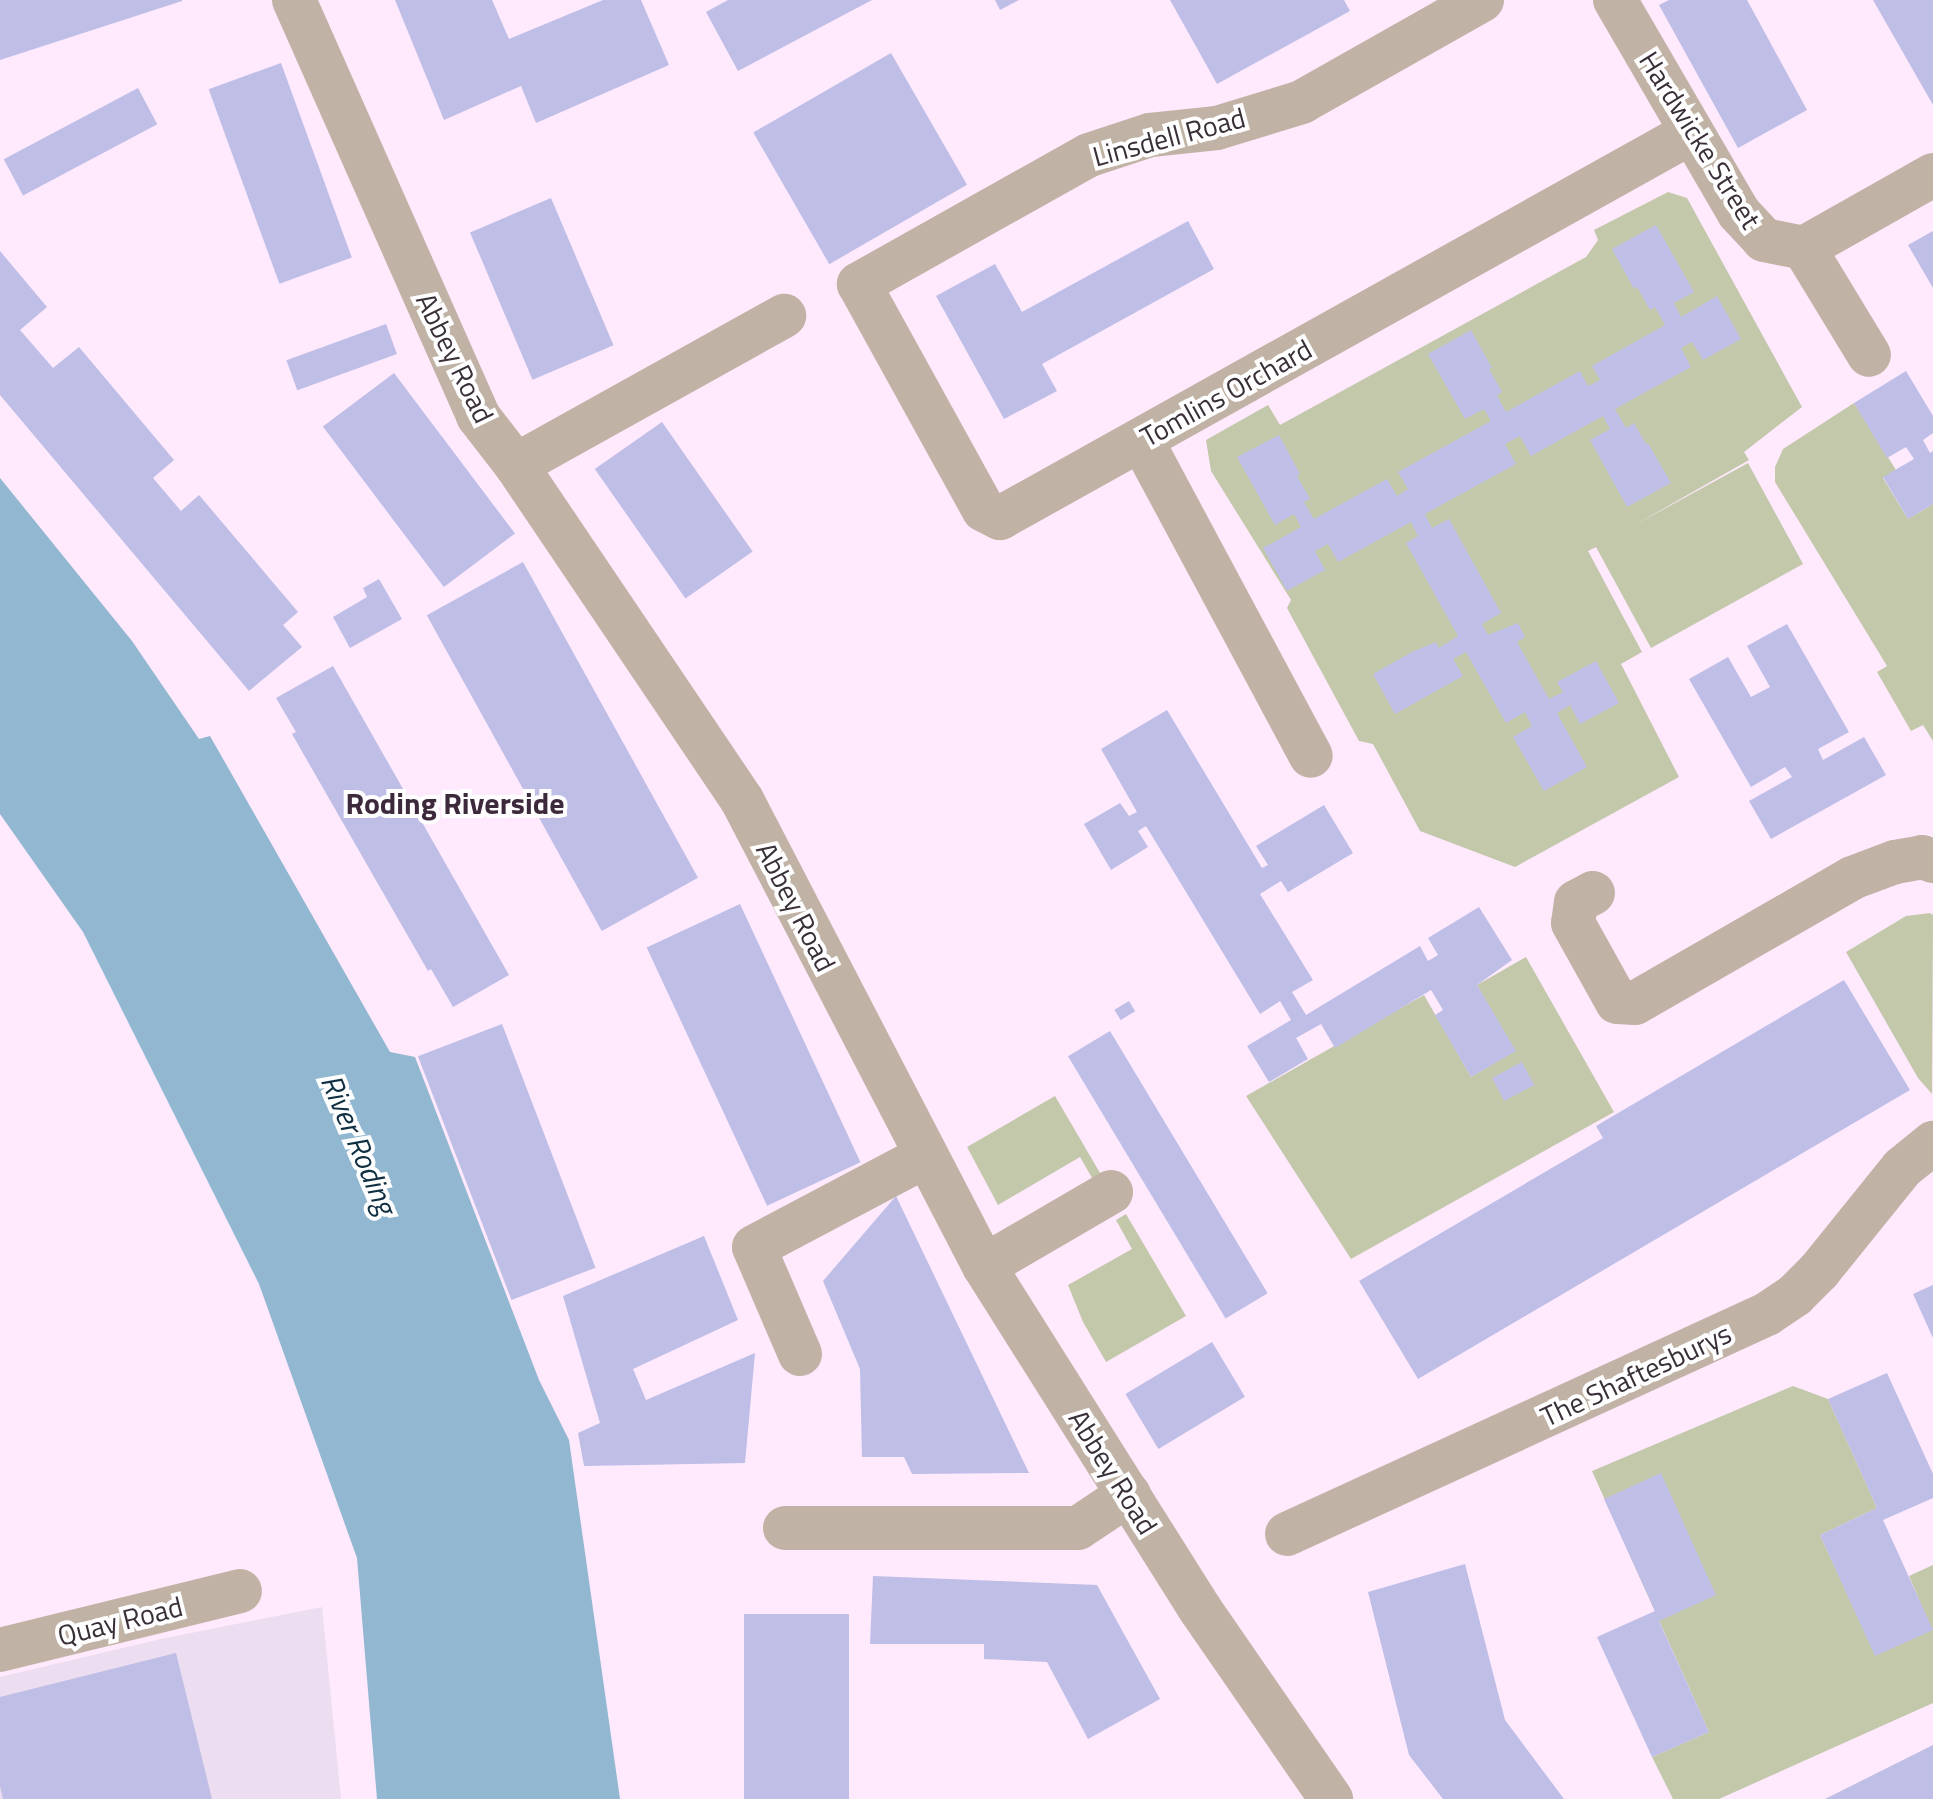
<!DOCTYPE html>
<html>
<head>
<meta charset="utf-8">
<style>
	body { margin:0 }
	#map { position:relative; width:1933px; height:1799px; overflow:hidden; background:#fee9fd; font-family:"Titillium Web",sans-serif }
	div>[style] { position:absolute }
	.commercial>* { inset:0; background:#ecddf0 }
	.green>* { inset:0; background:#c3c8aa }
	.water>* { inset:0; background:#91b7d1 }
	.building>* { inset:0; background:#bebee6; transform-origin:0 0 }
	.minor>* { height:44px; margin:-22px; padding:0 22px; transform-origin:22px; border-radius:22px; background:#c0b3a5 }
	span { translate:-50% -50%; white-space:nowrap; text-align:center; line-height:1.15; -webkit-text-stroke:8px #fefefe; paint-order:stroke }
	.street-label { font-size:28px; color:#392f38 }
	.neighbourhood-label { font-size:30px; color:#3c293b; font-weight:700 }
	.water-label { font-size:30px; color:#0e2e41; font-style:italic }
</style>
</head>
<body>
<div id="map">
	<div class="commercial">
		<i style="clip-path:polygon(322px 1607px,341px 1799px,0 1799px,0 1677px,161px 1639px)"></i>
	</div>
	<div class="green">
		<i style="clip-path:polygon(1668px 192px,1687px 198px,1802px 407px,1744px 452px,1749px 460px,1633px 526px,1748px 463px,1803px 564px,1651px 648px,1596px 547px,1588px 551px,1642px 652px,1621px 664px,1679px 777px,1515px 867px,1420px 831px,1373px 744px,1359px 741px,1287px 608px,1291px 600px,1211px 471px,1206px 440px,1268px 405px,1280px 425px,1586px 257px,1598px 240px,1594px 230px)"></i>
		<i style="clip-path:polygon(1854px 403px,1896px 470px,1883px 478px,1908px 519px,1933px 504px,1933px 741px,1923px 725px,1911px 731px,1877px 672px,1887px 666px,1775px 482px,1775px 467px,1783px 449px)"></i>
		<i style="clip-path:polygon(1930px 913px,1933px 915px,1932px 1094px,1918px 1078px,1846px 952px,1906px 916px)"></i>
		<i style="clip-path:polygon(1526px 957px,1614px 1112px,1351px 1259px,1246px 1096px,1424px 995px,1471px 1077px,1515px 1051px,1477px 985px)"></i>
		<i style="clip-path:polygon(1055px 1096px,1103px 1178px,1095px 1183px,1080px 1157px,998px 1205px,967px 1147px)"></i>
		<i style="clip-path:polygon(1126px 1214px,1186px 1316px,1106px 1362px,1083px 1322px,1068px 1285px,1132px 1249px,1116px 1220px)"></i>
		<i style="clip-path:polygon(1793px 1386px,1828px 1399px,1877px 1508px,1820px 1535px,1875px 1655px,1932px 1630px,1909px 1576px,1933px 1565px,1933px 1703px,1719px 1799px,1673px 1799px,1652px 1757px,1709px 1732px,1592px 1471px)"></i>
	</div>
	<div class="water">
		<i style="clip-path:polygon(0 478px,132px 641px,199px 739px,210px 736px,390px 1052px,415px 1057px,539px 1380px,569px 1440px,620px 1799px,377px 1799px,357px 1558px,259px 1284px,83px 932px,0 814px)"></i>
	</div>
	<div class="building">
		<i style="clip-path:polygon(0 0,182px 0,182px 1px,0 60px)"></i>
		<i style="clip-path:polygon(395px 0,492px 0,509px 39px,603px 0,641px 0,669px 65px,536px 123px,521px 86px,444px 120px)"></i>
		<i style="clip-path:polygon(728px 0,872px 0,738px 71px,706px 12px)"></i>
		<i style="clip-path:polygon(995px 0,1019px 0,1000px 10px)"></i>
		<i style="clip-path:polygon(1170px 0,1344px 0,1350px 11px,1217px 84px)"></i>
		<i style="clip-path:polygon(1669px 0,1747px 0,1807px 110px,1738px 148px,1659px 5px)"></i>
		<i style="clip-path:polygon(1873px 0,1933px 0,1933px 105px)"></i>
		<i style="left:891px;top:53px;width:152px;height:159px;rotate:60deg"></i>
		<i style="left:281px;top:63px;width:207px;height:77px;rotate:70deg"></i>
		<i style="left:138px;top:88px;width:41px;height:152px;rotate:62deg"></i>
		<i style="left:551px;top:198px;width:160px;height:88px;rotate:67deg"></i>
		<i style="clip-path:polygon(1188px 221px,1214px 269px,1042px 364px,1057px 391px,1004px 419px,936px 296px,995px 264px,1022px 312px)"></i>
		<i style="clip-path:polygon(1656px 225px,1694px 292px,1674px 303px,1681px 317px,1717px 296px,1741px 339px,1703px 360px,1692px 342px,1681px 348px,1691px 367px,1615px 409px,1626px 428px,1634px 423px,1646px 444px,1648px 443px,1671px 483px,1627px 507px,1590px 440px,1610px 429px,1603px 416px,1531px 456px,1520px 436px,1505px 444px,1516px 464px,1425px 514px,1432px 528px,1449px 519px,1501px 613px,1482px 624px,1488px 635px,1518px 623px,1525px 637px,1517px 642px,1549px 699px,1563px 692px,1557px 682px,1596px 661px,1619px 703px,1580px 724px,1570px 705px,1557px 713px,1587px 767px,1544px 791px,1513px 737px,1532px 726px,1525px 712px,1506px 723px,1466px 652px,1453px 659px,1463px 676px,1395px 714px,1373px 674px,1412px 652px,1436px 642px,1439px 648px,1458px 636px,1406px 543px,1418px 536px,1411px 522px,1338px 562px,1328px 544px,1315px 551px,1325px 570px,1287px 591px,1263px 548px,1301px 527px,1294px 514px,1275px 525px,1237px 457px,1279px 435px,1300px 474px,1297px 476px,1310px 499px,1304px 502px,1314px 519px,1387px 479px,1397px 496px,1408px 489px,1398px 472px,1491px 421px,1484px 409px,1465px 419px,1428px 354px,1471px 330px,1492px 368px,1489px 369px,1502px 392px,1497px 395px,1506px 412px,1580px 371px,1588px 386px,1600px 380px,1592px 366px,1665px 325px,1655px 307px,1650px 310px,1637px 287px,1634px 289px,1612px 249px)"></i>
		<i style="clip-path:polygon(1933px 231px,1933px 288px,1908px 245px)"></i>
		<i style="clip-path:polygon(0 251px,47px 307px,20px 330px,53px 368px,79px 347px,174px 460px,153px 478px,181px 511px,199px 495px,298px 612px,283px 625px,302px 647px,249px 691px,0 395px)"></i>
		<i style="left:386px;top:324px;width:32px;height:106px;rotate:70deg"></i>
		<i style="clip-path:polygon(1906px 371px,1933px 416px,1933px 433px,1923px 440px,1930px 453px,1933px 451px,1933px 504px,1908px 519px,1883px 477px,1914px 459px,1906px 447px,1887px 458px,1854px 403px)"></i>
		<i style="left:394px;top:373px;width:201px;height:89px;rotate:53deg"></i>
		<i style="left:662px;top:422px;width:158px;height:82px;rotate:55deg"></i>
		<i style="left:523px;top:562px;width:361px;height:110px;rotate:61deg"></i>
		<i style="clip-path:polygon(379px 579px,402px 619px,350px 648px,333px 617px,367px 597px,363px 588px)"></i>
		<i style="clip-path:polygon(1787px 624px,1849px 732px,1818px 749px,1823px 760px,1864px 737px,1886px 775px,1771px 839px,1749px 801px,1792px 777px,1785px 767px,1751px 787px,1689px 679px,1728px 657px,1751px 697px,1770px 687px,1747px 646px)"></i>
		<i style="clip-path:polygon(333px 666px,509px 975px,453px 1007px,431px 969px,428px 971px,292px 734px,296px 732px,276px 698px)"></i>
		<i style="clip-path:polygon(1167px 710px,1262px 868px,1268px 865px,1256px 846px,1324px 805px,1353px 853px,1288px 892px,1281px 881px,1260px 894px,1313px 980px,1292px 992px,1306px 1015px,1420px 946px,1428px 961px,1438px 955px,1428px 938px,1479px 907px,1512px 960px,1477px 985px,1516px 1051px,1471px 1077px,1435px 1015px,1443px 1010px,1431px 990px,1335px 1048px,1321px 1024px,1296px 1038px,1308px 1059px,1269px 1082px,1247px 1046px,1291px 1020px,1280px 1001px,1260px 1014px,1146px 826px,1138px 831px,1148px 847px,1111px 870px,1084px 824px,1120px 803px,1129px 816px,1137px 812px,1101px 749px)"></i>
		<i style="left:740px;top:904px;width:285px;height:103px;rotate:65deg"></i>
		<i style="clip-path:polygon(1844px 980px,1910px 1090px,1418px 1379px,1359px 1281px,1603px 1138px,1596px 1126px)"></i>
		<i style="left:1129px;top:1001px;width:12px;height:17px;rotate:59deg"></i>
		<i style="left:502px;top:1024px;width:261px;height:90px;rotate:69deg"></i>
		<i style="left:1110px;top:1031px;width:306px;height:49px;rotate:59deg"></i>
		<i style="left:1522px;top:1062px;width:26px;height:34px;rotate:62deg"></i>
		<i style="clip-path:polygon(896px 1196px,1029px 1473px,912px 1474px,904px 1457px,862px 1457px,860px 1369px,823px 1281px)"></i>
		<i style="clip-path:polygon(704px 1236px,738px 1320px,633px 1369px,646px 1400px,755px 1353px,745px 1463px,584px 1466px,578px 1433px,600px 1423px,563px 1296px)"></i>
		<i style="clip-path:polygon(1933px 1285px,1933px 1338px,1913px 1294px)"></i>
		<i style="left:1212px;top:1342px;width:64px;height:101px;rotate:59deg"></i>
		<i style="clip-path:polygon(1887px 1373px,1933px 1474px,1933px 1498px,1883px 1520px,1933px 1630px,1875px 1656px,1820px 1535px,1877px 1508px,1828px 1399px)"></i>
		<i style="clip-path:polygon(1661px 1473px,1716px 1595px,1659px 1621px,1709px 1732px,1652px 1757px,1597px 1637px,1655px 1611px,1604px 1499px)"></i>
		<i style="clip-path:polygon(1465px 1564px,1505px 1720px,1564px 1799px,1443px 1799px,1409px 1755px,1368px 1592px)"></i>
		<i style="clip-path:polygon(873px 1576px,1097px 1585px,1160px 1699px,1088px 1739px,1047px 1662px,984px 1659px,984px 1644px,870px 1644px)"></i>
		<i style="left:744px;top:1614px;width:105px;height:185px"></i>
		<i style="clip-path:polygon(176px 1653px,212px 1799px,3px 1799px,0 1786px,0 1697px)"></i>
		<i style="clip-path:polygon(1933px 1745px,1933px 1799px,1825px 1799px)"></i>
	</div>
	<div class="minor">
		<i style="left:294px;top:0;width:455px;rotate:66.1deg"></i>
		<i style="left:478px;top:416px;width:62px;rotate:52.2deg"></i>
		<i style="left:516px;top:465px;width:404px;rotate:56deg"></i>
		<i style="left:742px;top:800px;width:525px;rotate:62.56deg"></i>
		<i style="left:984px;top:1266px;width:405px;rotate:57.8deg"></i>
		<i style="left:1200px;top:1609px;width:231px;rotate:55.4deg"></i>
		<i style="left:1482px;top:0;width:207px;rotate:150.5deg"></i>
		<i style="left:1302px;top:102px;width:89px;rotate:163deg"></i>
		<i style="left:1217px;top:128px;width:67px;rotate:174deg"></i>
		<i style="left:1150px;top:135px;width:64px;rotate:161.8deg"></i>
		<i style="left:1089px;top:155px;width:264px;rotate:150.7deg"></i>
		<i style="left:859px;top:284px;width:258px;rotate:61.1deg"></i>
		<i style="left:984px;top:510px;width:18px;rotate:27deg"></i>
		<i style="left:1000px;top:518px;width:792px;rotate:-29.15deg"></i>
		<i style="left:1615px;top:0;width:246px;rotate:59.8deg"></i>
		<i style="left:1739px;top:213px;width:37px;rotate:47deg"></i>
		<i style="left:1764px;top:240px;width:41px;rotate:11.3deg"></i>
		<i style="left:1804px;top:248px;width:148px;rotate:-29.5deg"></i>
		<i style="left:1804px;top:248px;width:125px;rotate:58.7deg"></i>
		<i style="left:1142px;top:441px;width:357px;rotate:61.8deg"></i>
		<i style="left:516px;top:465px;width:307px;rotate:-29.1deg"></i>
		<i style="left:1593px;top:893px;width:19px;rotate:152deg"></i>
		<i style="left:1576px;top:902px;width:21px;rotate:98deg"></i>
		<i style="left:1573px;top:923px;width:90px;rotate:60.9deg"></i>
		<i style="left:1617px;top:1002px;width:18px;rotate:3deg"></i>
		<i style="left:1635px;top:1003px;width:250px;rotate:-29.9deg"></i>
		<i style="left:1852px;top:878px;width:46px;rotate:-20.4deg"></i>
		<i style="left:1895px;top:862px;width:27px;rotate:-10deg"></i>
		<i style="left:1922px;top:857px;width:12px;rotate:20deg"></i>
		<i style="left:984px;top:1266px;width:147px;rotate:-30.2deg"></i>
		<i style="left:800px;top:1354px;width:116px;rotate:-113.3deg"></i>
		<i style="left:754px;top:1247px;width:195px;rotate:-27.9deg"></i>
		<i style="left:785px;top:1528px;width:293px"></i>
		<i style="left:1078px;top:1528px;width:61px;rotate:-33.7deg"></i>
		<i style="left:1287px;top:1534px;width:528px;rotate:-24.62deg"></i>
		<i style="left:1767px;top:1314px;width:34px;rotate:-34deg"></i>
		<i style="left:1795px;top:1295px;width:34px;rotate:-45deg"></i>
		<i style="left:1819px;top:1271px;width:132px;rotate:-51.1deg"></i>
		<i style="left:1902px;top:1168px;width:40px;rotate:-39deg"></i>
		<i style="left:0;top:1650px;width:247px;rotate:-13.8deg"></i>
	</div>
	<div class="street-label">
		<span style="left:1169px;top:137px;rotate:-15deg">Linsdell Road</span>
		<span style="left:1700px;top:140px;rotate:58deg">Hardwicke Street</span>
		<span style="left:455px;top:358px;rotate:64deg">Abbey Road</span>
		<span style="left:1226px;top:393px;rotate:-29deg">Tomlins Orchard</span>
		<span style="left:796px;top:907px;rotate:63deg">Abbey Road</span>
		<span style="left:1636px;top:1375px;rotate:-25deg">The Shaftesburys</span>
		<span style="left:1113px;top:1472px;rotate:58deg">Abbey Road</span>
		<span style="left:120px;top:1621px;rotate:-14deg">Quay Road</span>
	</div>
	<div class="neighbourhood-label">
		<span style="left:455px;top:803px">Roding Riverside</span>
	</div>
	<div class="water-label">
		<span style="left:359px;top:1144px;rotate:67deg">River Roding</span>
	</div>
</div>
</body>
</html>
